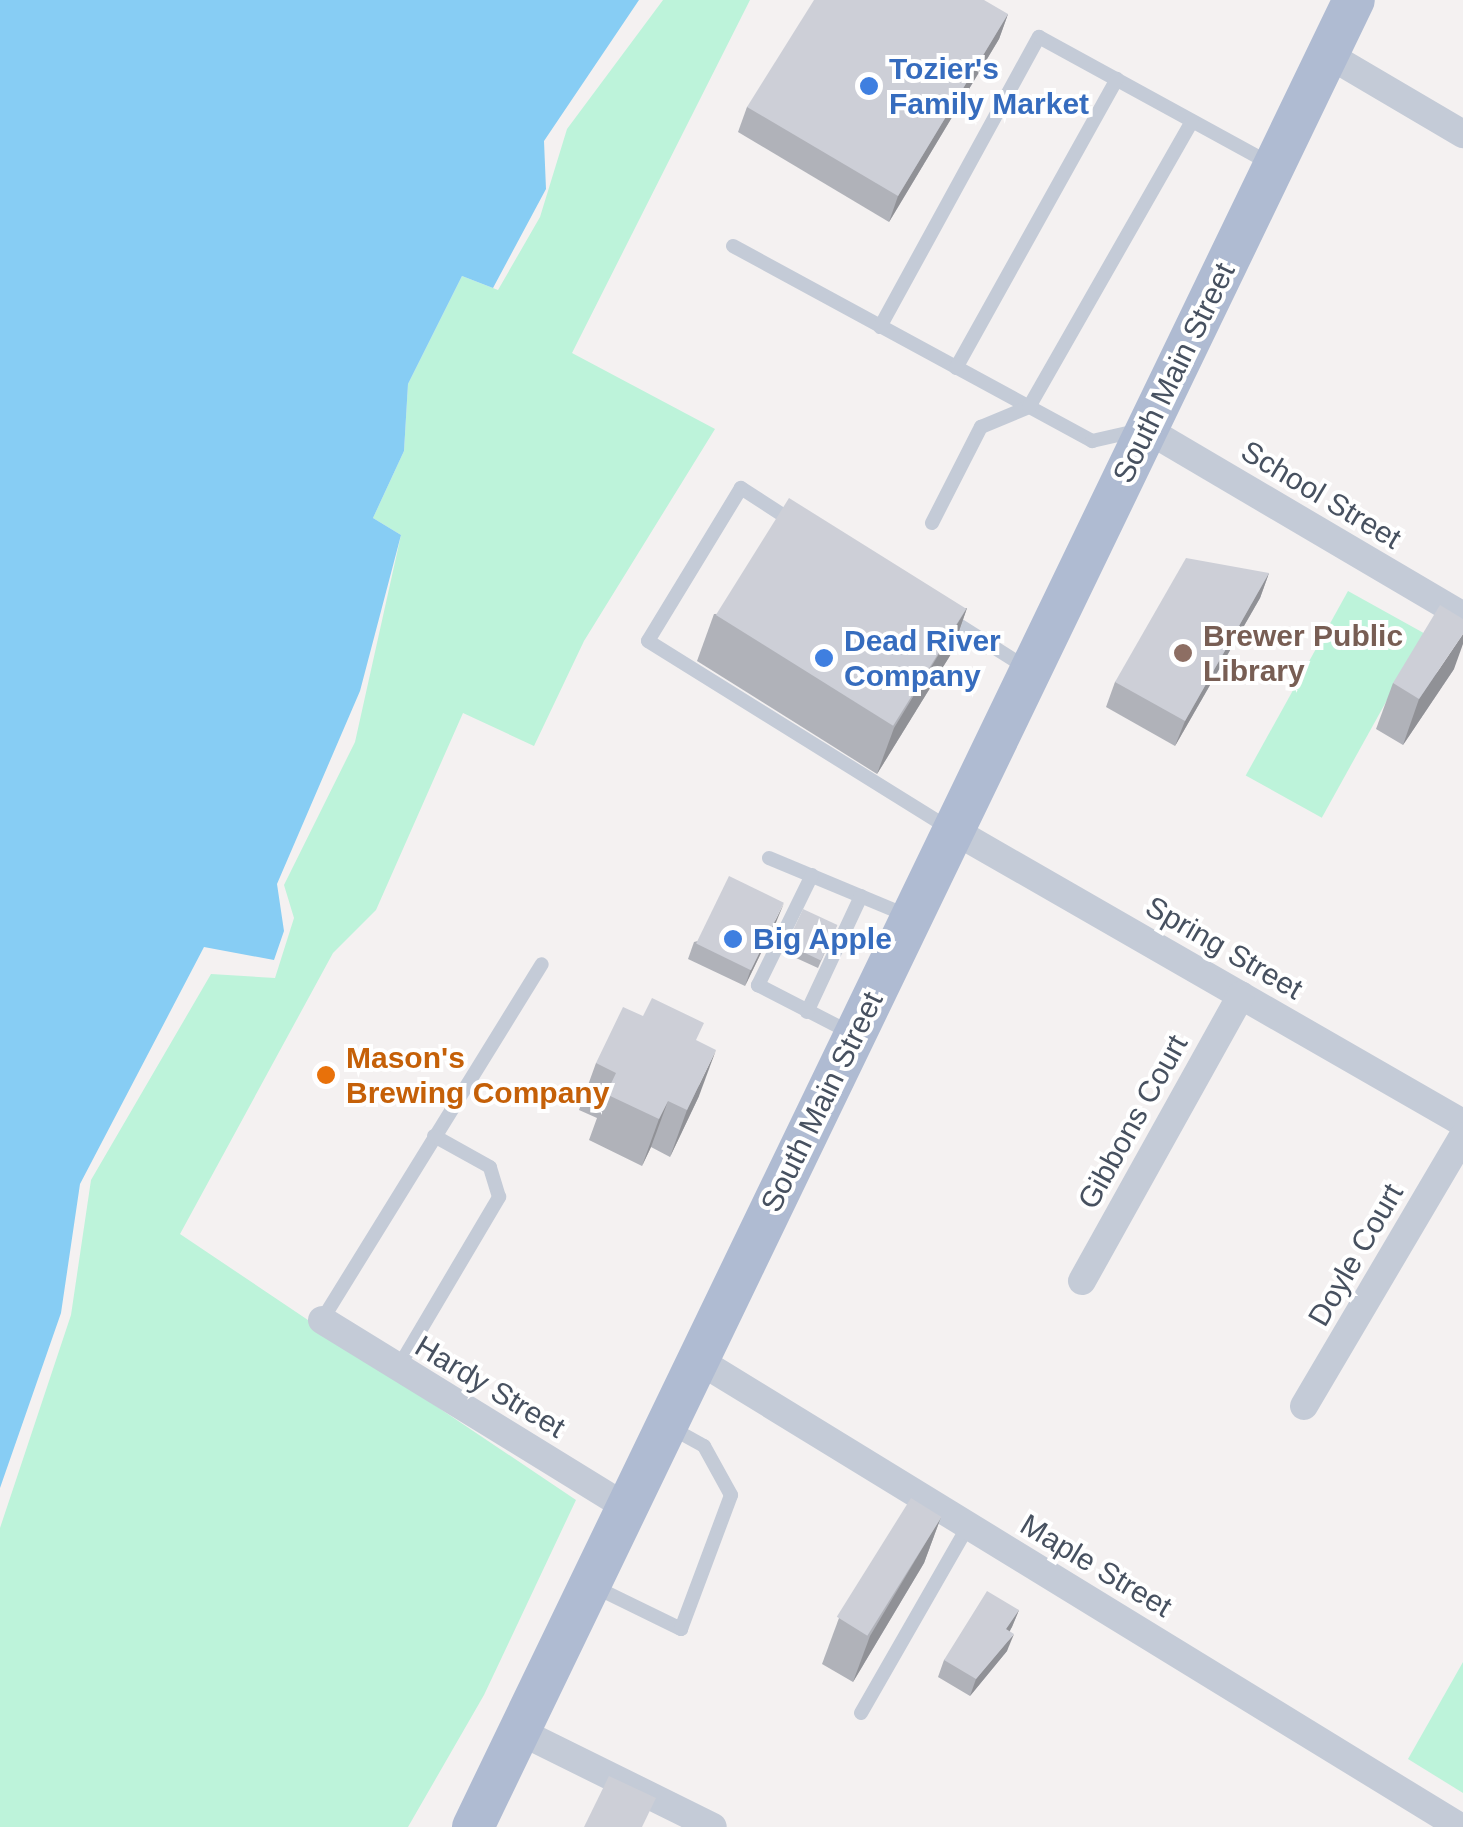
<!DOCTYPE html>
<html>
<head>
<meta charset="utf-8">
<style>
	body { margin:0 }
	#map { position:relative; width:1463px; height:1827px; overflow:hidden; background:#f4f1f1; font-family:Arial,sans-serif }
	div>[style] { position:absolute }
	.green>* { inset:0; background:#bdf3da; transform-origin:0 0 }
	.water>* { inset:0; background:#87cdf4 }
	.service>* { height:14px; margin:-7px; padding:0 7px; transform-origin:7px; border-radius:7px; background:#c4cbd7 }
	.minor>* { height:28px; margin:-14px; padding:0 14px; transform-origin:14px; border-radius:14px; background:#c4cbd7 }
	.primary>* { height:42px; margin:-21px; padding:0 21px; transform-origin:21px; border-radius:21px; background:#afbbd2 }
	.wall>* { inset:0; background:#b0b2b9 }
	.shaded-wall>* { inset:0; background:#909196 }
	.building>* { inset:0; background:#cdcfd7; transform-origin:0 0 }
	.dots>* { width:28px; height:28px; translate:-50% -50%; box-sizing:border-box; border:5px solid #fff; border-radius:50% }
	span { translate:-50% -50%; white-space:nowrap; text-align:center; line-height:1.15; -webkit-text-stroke:8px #fff; paint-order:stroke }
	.shop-label { font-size:30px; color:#366cbe; font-weight:700 }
	.left { translate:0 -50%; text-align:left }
	.street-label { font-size:30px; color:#475160 }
	.education-label { font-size:30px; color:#785e54; font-weight:700 }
	.food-label { font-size:30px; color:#c56008; font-weight:700 }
</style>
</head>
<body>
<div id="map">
	<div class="green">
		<i style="clip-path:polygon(663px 0,750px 0,572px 353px,715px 429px,584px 641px,534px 746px,463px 713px,376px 910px,333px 953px,180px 1234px,576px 1500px,484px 1695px,408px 1827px,0 1827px,0 1528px,71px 1315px,91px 1180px,211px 974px,275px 978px,294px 918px,284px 885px,355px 742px,401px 535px,373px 518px,404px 451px,408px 384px,462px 276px,498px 290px,540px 217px,567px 129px)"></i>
		<i style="left:1348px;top:591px;width:87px;height:211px;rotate:29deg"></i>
		<i style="clip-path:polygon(1463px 1662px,1463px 1793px,1408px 1759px)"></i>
	</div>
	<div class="water">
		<i style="clip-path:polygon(0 0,639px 0,544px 141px,546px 189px,493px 288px,462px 276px,408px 384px,404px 451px,373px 518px,401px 535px,360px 691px,277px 884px,284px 931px,274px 960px,204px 947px,80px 1184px,61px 1313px,0 1488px)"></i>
	</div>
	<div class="service">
		<i style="left:733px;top:246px;width:409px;rotate:28.5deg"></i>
		<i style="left:1092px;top:441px;width:45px;rotate:-12.8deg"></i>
		<i style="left:880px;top:327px;width:331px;rotate:-61.3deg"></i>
		<i style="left:1039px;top:37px;width:264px;rotate:28.7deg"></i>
		<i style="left:956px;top:368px;width:331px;rotate:-60.9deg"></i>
		<i style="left:792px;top:521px;width:61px;rotate:-147.1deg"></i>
		<i style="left:741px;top:488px;width:179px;rotate:121.3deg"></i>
		<i style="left:648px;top:641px;width:354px;rotate:31.9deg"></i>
		<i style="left:932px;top:523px;width:108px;rotate:-63deg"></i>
		<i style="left:981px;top:427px;width:52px;rotate:-22.6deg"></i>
		<i style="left:1029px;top:407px;width:329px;rotate:-60.3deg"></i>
		<i style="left:946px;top:617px;width:93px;rotate:32.3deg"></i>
		<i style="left:769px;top:858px;width:148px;rotate:22.6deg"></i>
		<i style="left:812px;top:875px;width:123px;rotate:116.1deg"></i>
		<i style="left:758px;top:985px;width:107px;rotate:27.3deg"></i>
		<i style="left:807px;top:1012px;width:128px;rotate:-65deg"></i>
		<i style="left:322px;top:1320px;width:418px;rotate:-58.3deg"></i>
		<i style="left:398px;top:1368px;width:199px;rotate:-59.4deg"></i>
		<i style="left:499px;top:1197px;width:31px;rotate:-107deg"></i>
		<i style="left:490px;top:1167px;width:64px;rotate:-151deg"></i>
		<i style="left:595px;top:1587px;width:96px;rotate:26deg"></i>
		<i style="left:681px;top:1629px;width:143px;rotate:-69.5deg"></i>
		<i style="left:731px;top:1495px;width:56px;rotate:-118.9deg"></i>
		<i style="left:704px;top:1446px;width:38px;rotate:-151deg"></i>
		<i style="left:861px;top:1713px;width:215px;rotate:-60.2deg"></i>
	</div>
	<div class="minor">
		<i style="left:1327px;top:54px;width:158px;rotate:30.5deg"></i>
		<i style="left:1146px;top:429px;width:368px;rotate:30.5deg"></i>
		<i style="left:953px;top:830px;width:588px;rotate:29.88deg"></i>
		<i style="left:1082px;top:1281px;width:327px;rotate:-60.9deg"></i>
		<i style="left:322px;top:1320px;width:358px;rotate:31.6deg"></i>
		<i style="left:698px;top:1360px;width:894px;rotate:31.5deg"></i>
		<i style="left:1304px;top:1406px;width:313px;rotate:-59.5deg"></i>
		<i style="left:519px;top:1731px;width:216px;rotate:26.3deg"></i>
	</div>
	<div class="primary">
		<i style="left:473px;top:1827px;width:2028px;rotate:-64.26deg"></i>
	</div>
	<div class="wall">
		<i style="clip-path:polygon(1008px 14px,999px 39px,889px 222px,738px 132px,747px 107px)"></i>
		<i style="clip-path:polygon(1269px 573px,1260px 598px,1175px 746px,1106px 707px,1115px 682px)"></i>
		<i style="clip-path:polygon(967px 608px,951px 654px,877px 774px,697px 661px,714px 614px)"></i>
		<i style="clip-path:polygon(1454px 669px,1403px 745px,1376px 729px,1393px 683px)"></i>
		<i style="clip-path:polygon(777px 920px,745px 986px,688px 959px,694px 942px)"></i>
		<i style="clip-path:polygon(837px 925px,818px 968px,783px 952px,786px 944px)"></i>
		<i style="clip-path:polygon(698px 1041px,699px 1096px,670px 1157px,651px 1147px,642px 1166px,589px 1140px,597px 1118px,579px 1110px,596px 1063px)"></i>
		<i style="clip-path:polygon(941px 1517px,924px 1563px,853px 1682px,822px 1664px,839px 1618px)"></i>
		<i style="clip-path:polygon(1019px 1610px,1010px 1631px,1007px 1651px,970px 1696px,938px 1677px,944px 1660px)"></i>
	</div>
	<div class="shaded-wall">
		<i style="clip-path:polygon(1008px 14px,999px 39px,889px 222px,898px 196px)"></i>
		<i style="clip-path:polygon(1269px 573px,1260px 598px,1175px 746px,1185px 721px)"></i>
		<i style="clip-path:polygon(967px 608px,951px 654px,877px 774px,894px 728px)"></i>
		<i style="clip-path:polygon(1463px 634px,1463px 644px,1454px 669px,1403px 745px,1419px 699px)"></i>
		<i style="clip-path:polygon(784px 903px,777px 920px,745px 986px,751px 969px)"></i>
		<i style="clip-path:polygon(716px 1050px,699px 1096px,670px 1157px,687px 1110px)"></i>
		<i style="clip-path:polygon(668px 1101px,651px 1147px,642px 1166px,659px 1119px)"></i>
		<i style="clip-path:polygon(941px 1517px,924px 1563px,853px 1682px,870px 1636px)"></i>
		<i style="clip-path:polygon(1019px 1610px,1012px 1627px,1000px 1646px,1006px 1629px)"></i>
		<i style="clip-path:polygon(1014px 1634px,1007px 1651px,970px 1696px,976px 1679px)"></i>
	</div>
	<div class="building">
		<i style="clip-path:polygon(814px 0,984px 0,1008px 14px,898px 196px,747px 107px)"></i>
		<i style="left:789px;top:498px;width:209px;height:138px;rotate:32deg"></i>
		<i style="clip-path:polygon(1186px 558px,1269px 573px,1185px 721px,1115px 682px)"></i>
		<i style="clip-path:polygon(1440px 605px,1463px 619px,1463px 634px,1419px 699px,1393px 683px)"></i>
		<i style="left:729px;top:876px;width:61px;height:75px;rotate:26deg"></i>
		<i style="left:803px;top:909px;width:38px;height:39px;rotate:25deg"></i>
		<i style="clip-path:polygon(652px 998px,704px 1023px,696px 1040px,716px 1050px,687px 1110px,668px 1101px,659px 1119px,606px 1094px,616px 1073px,596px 1063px,623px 1007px,643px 1016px)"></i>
		<i style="left:911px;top:1498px;width:36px;height:140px;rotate:32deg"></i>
		<i style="clip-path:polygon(987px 1591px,1019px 1610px,1006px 1629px,1014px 1634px,976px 1679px,944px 1660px)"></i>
		<i style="clip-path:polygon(609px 1776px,656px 1798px,642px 1827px,584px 1827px)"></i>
	</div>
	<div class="dots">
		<i style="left:869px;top:86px;background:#3f7fe0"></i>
		<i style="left:1183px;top:653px;background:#8d6e63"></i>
		<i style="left:824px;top:658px;background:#3f7fe0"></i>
		<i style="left:733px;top:939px;background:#3f7fe0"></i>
		<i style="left:326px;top:1075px;background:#e8710a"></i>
	</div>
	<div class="shop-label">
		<span class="left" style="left:889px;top:86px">Tozier's<br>Family Market</span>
		<span class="left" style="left:844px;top:658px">Dead River<br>Company</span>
		<span class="left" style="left:753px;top:939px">Big Apple</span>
	</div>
	<div class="street-label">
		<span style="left:1174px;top:373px;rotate:-64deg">South Main Street</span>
		<span style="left:1321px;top:495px;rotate:31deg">School Street</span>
		<span style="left:1224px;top:948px;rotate:30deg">Spring Street</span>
		<span style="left:822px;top:1102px;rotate:-64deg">South Main Street</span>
		<span style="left:1133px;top:1122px;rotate:-61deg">Gibbons Court</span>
		<span style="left:1356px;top:1255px;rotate:-60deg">Doyle Court</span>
		<span style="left:490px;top:1387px;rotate:31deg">Hardy Street</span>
		<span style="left:1096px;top:1566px;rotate:31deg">Maple Street</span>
	</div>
	<div class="education-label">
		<span class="left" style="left:1203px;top:653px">Brewer Public<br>Library</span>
	</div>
	<div class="food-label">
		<span class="left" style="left:346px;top:1075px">Mason's<br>Brewing Company</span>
	</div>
</div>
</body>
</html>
